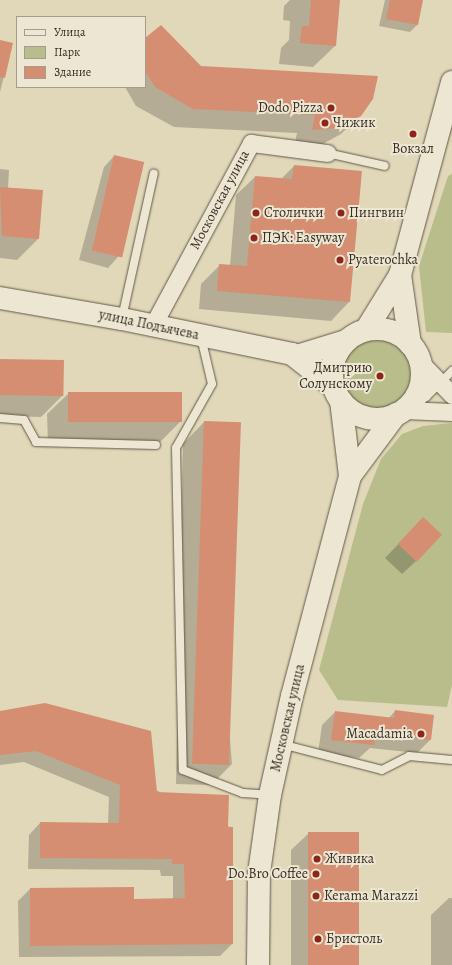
<!DOCTYPE html>
<html>
<head>
<meta charset="utf-8">
<style>
	body { margin:0 }
	#map { position:relative; width:452px; height:965px; overflow:hidden; background:#e1d8b9; font-family:Alegreya,serif }
	div>[style] { position:absolute }
	.green>* { inset:0; background:#b8bd8b }
	.round { border-radius:50% }
	.shadow>* { inset:0; background:#0003 }
	.building>* { inset:0; background:#d58e71; transform-origin:0 0 }
	.roads { filter:drop-shadow(0 0 1px #635849) drop-shadow(0 0 1px #635849) }
	.lane>* { height:8px; margin:-4px; padding:0 4px; transform-origin:4px; border-radius:4px; background:#ece6d2 }
	.street>* { height:17px; margin:-8.5px; padding:0 8.5px; transform-origin:8.5px; border-radius:8.5px; background:#ece6d2 }
	.secondary>* { height:22px; margin:-11px; padding:0 11px; transform-origin:11px; border-radius:11px; background:#ece6d2 }
	.secondary>.ring { margin:-11px; padding:0; box-sizing:content-box; background:none; border:22px solid #ece6d2; border-radius:50% }
	.dots>* { width:11px; height:11px; translate:-50% -50%; box-sizing:border-box; border:2px solid #ece6d2; border-radius:50% }
	span { translate:-50% -50%; white-space:nowrap; text-align:center; line-height:1.15; -webkit-text-stroke:4px #ece6d2; paint-order:stroke }
	.poi-label { font-size:14px; color:#392d24 }
	.right { translate:-100% -50%; text-align:right }
	.left { translate:0 -50%; text-align:left }
	.street-label { font-size:14px; color:#392d24 }
	.legend { position:absolute; left:16px; top:16px; width:130px; height:72px; box-sizing:border-box; background:#ece6d2; border:1px solid #a49c8c; margin:0; padding:5px 7px; list-style:none; font-size:12px; color:#392d24 }
	.legend li { display:flex; align-items:center; gap:8px; height:20px }
	.legend b { width:20px; border:1px solid #a49c8c }
</style>
</head>
<body>
<div id="map">
	<div class="green">
		<i style="clip-path:polygon(452px 174px,452px 333px,426px 332px,419px 266px,448px 176px)"></i>
		<i class="round" style="left:338px;top:335px;width:78px;height:78px"></i>
		<i style="clip-path:polygon(452px 423px,452px 685px,447px 707px,338px 700px,319px 670px,363px 504px,381px 459px,402px 434px,423px 426px)"></i>
	</div>
	<div class="shadow">
		<i style="clip-path:polygon(290px 0,339px 0,335px 46px,313px 67px,279px 64px,281px 48px,289px 40px,290px 21px,283px 20px,284px 6px)"></i>
		<i style="clip-path:polygon(385px 0,422px 0,417px 25px,410px 32px,379px 26px)"></i>
		<i style="clip-path:polygon(145px 39px,200px 67px,360px 115px,341px 134px,319px 146px,294px 148px,297px 133px,174px 127px,136px 106px,125px 87px,145px 87px)"></i>
		<i style="clip-path:polygon(0 41px,12px 44px,0 92px)"></i>
		<i style="clip-path:polygon(114px 156px,118px 257px,108px 268px,79px 260px,104px 167px)"></i>
		<i style="clip-path:polygon(294px 166px,349px 302px,331px 321px,199px 309px,201px 284px,220px 265px,230px 266px,236px 195px,255px 177px,281px 179px)"></i>
		<i style="clip-path:polygon(0 169px,9px 170px,8px 188px,38px 239px,17px 260px,0 258px)"></i>
		<i style="clip-path:polygon(0 360px,62px 396px,41px 417px,0 416px)"></i>
		<i style="clip-path:polygon(69px 393px,181px 421px,160px 442px,48px 443px,47px 414px)"></i>
		<i style="clip-path:polygon(204px 422px,232px 764px,211px 785px,176px 784px,183px 444px)"></i>
		<i style="clip-path:polygon(410px 532px,416px 561px,402px 574px,385px 558px)"></i>
		<i style="clip-path:polygon(395px 711px,430px 740px,417px 753px,370px 748px,359px 758px,318px 753px,322px 725px,335px 712px,388px 719px)"></i>
		<i style="clip-path:polygon(0 712px,232px 828px,232px 944px,220px 956px,19px 957px,18px 901px,30px 889px,133px 900px,173px 899px,173px 876px,161px 876px,160px 870px,28px 869px,29px 835px,40px 823px,108px 824px,109px 797px,24px 762px,0 765px)"></i>
		<i style="clip-path:polygon(309px 833px,358px 965px,291px 965px,291px 850px)"></i>
		<i style="clip-path:polygon(449px 898px,452px 898px,452px 965px,431px 965px,431px 915px)"></i>
	</div>
	<div class="building">
		<i style="clip-path:polygon(311px 0,340px 0,336px 46px,300px 43px,302px 26px,309px 26px)"></i>
		<i style="clip-path:polygon(390px 0,423px 0,418px 25px,386px 19px)"></i>
		<i style="clip-path:polygon(161px 25px,201px 66px,378px 76px,373px 99px,361px 116px,339px 128px,312px 130px,315px 115px,193px 109px,155px 87px,145px 71px,145px 38px)"></i>
		<i style="clip-path:polygon(0 40px,13px 43px,5px 78px,0 77px)"></i>
		<i style="left:114px;top:155px;width:31px;height:98px;rotate:13deg"></i>
		<i style="clip-path:polygon(294px 165px,362px 171px,350px 302px,217px 291px,219px 264px,247px 266px,255px 176px,292px 179px)"></i>
		<i style="clip-path:polygon(0 187px,43px 190px,39px 239px,2px 236px)"></i>
		<i style="left:0;top:359px;width:64px;height:36px;rotate:1deg"></i>
		<i style="left:68px;top:392px;width:114px;height:30px"></i>
		<i style="left:204px;top:421px;width:37px;height:343px;rotate:2deg"></i>
		<i style="left:423px;top:517px;width:26px;height:37px;rotate:43deg"></i>
		<i style="clip-path:polygon(45px 703px,151px 731px,157px 792px,229px 795px,228px 827px,233px 827px,233px 944px,30px 946px,30px 888px,134px 887px,134px 899px,185px 898px,184px 864px,172px 864px,172px 859px,40px 858px,40px 822px,119px 823px,120px 785px,36px 751px,0 755px,0 711px)"></i>
		<i style="clip-path:polygon(395px 710px,434px 715px,431px 740px,375px 734px,374px 745px,331px 740px,335px 711px,394px 718px)"></i>
		<i style="left:308px;top:832px;width:51px;height:133px"></i>
	</div>
	<div class="roads">
		<div class="lane">
			<i style="left:327px;top:153px;width:59px;rotate:12.6deg"></i>
			<i style="left:122px;top:318px;width:148px;rotate:-77.6deg"></i>
			<i style="left:201px;top:337px;width:48px;rotate:76.8deg"></i>
			<i style="left:212px;top:384px;width:73px;rotate:119.4deg"></i>
			<i style="left:176px;top:448px;width:322px;rotate:88.8deg"></i>
			<i style="left:183px;top:770px;width:64px;rotate:21deg"></i>
			<i style="left:243px;top:793px;width:26px;rotate:4deg"></i>
			<i style="left:408px;top:407px;width:21px;rotate:-29deg"></i>
			<i style="left:426px;top:397px;width:37px;rotate:-45deg"></i>
			<i style="left:0;top:418px;width:24px;rotate:5deg"></i>
			<i style="left:24px;top:420px;width:25px;rotate:61deg"></i>
			<i style="left:36px;top:442px;width:120px;rotate:1.4deg"></i>
			<i style="left:281px;top:744px;width:104px;rotate:14.4deg"></i>
			<i style="left:382px;top:770px;width:30px;rotate:-27deg"></i>
			<i style="left:409px;top:756px;width:43px;rotate:5.3deg"></i>
		</div>
		<div class="street">
			<i style="left:153px;top:325px;width:207px;rotate:-61.7deg"></i>
			<i style="left:251px;top:143px;width:77px;rotate:7.5deg"></i>
			<i style="left:420px;top:362px;width:46px;rotate:45.9deg"></i>
			<i style="left:404px;top:410px;width:48px;rotate:2.4deg"></i>
		</div>
		<div class="secondary">
			<i style="left:0;top:298px;width:124px;rotate:9.8deg"></i>
			<i style="left:122px;top:319px;width:174px;rotate:11.6deg"></i>
			<i style="left:292px;top:354px;width:53px;rotate:38.2deg"></i>
			<i class="ring" style="left:332px;top:329px;width:68px;height:68px"></i>
			<i style="left:366px;top:330px;width:65px;rotate:-58.3deg"></i>
			<i style="left:410px;top:344px;width:70px;rotate:-98.2deg"></i>
			<i style="left:400px;top:275px;width:200px;rotate:-74.9deg"></i>
			<i style="left:297px;top:356px;width:51px;rotate:-17deg"></i>
			<i style="left:350px;top:476px;width:77px;rotate:-53.4deg"></i>
			<i style="left:258px;top:965px;width:92px;rotate:-89.4deg"></i>
			<i style="left:259px;top:873px;width:79px;rotate:-82deg"></i>
			<i style="left:270px;top:795px;width:101px;rotate:-77.5deg"></i>
			<i style="left:292px;top:696px;width:228px;rotate:-75.2deg"></i>
			<i style="left:350px;top:476px;width:76px;rotate:-96.8deg"></i>
		</div>
	</div>
	<div class="dots">
		<i style="left:331px;top:108px;background:#8f2418"></i>
		<i style="left:325px;top:123px;background:#8f2418"></i>
		<i style="left:413px;top:134px;background:#8f2418"></i>
		<i style="left:256px;top:213px;background:#8f2418"></i>
		<i style="left:341px;top:213px;background:#8f2418"></i>
		<i style="left:254px;top:238px;background:#8f2418"></i>
		<i style="left:340px;top:260px;background:#8f2418"></i>
		<i style="left:380px;top:376px;background:#8f2418"></i>
		<i style="left:421px;top:734px;background:#8f2418"></i>
		<i style="left:317px;top:859px;background:#8f2418"></i>
		<i style="left:316px;top:874px;background:#8f2418"></i>
		<i style="left:316px;top:896px;background:#8f2418"></i>
		<i style="left:318px;top:939px;background:#8f2418"></i>
	</div>
	<div class="poi-label">
		<span class="right" style="left:323px;top:108px">Dodo Pizza</span>
		<span class="left" style="left:333px;top:123px">Чижик</span>
		<span style="left:413px;top:149px">Вокзал</span>
		<span class="left" style="left:264px;top:213px">Столички</span>
		<span class="left" style="left:349px;top:213px">Пингвин</span>
		<span class="left" style="left:262px;top:238px">ПЭК: Easyway</span>
		<span class="left" style="left:348px;top:260px">Pyaterochka</span>
		<span class="right" style="left:372px;top:376px">Дмитрию<br>Солунскому</span>
		<span class="right" style="left:413px;top:734px">Macadamia</span>
		<span class="left" style="left:325px;top:859px">Живика</span>
		<span class="right" style="left:308px;top:874px">Do.Bro Coffee</span>
		<span class="left" style="left:324px;top:896px">Kerama Marazzi</span>
		<span class="left" style="left:326px;top:939px">Бристоль</span>
	</div>
	<div class="street-label">
		<span style="left:220px;top:200px;rotate:-62deg">Московская улица</span>
		<span style="left:149px;top:325px;rotate:12deg">улица Подъячева</span>
		<span style="left:288px;top:718px;rotate:-77deg">Московская улица</span>
	</div>
	<ul class="legend">
	<li><b style="height:5px;background:#ece6d2"></b>Улица</li>
	<li><b style="height:11px;background:#b8bd8b"></b>Парк</li>
	<li><b style="height:11px;background:#d58e71"></b>Здание</li>
	</ul>
</div>
</body>
</html>
